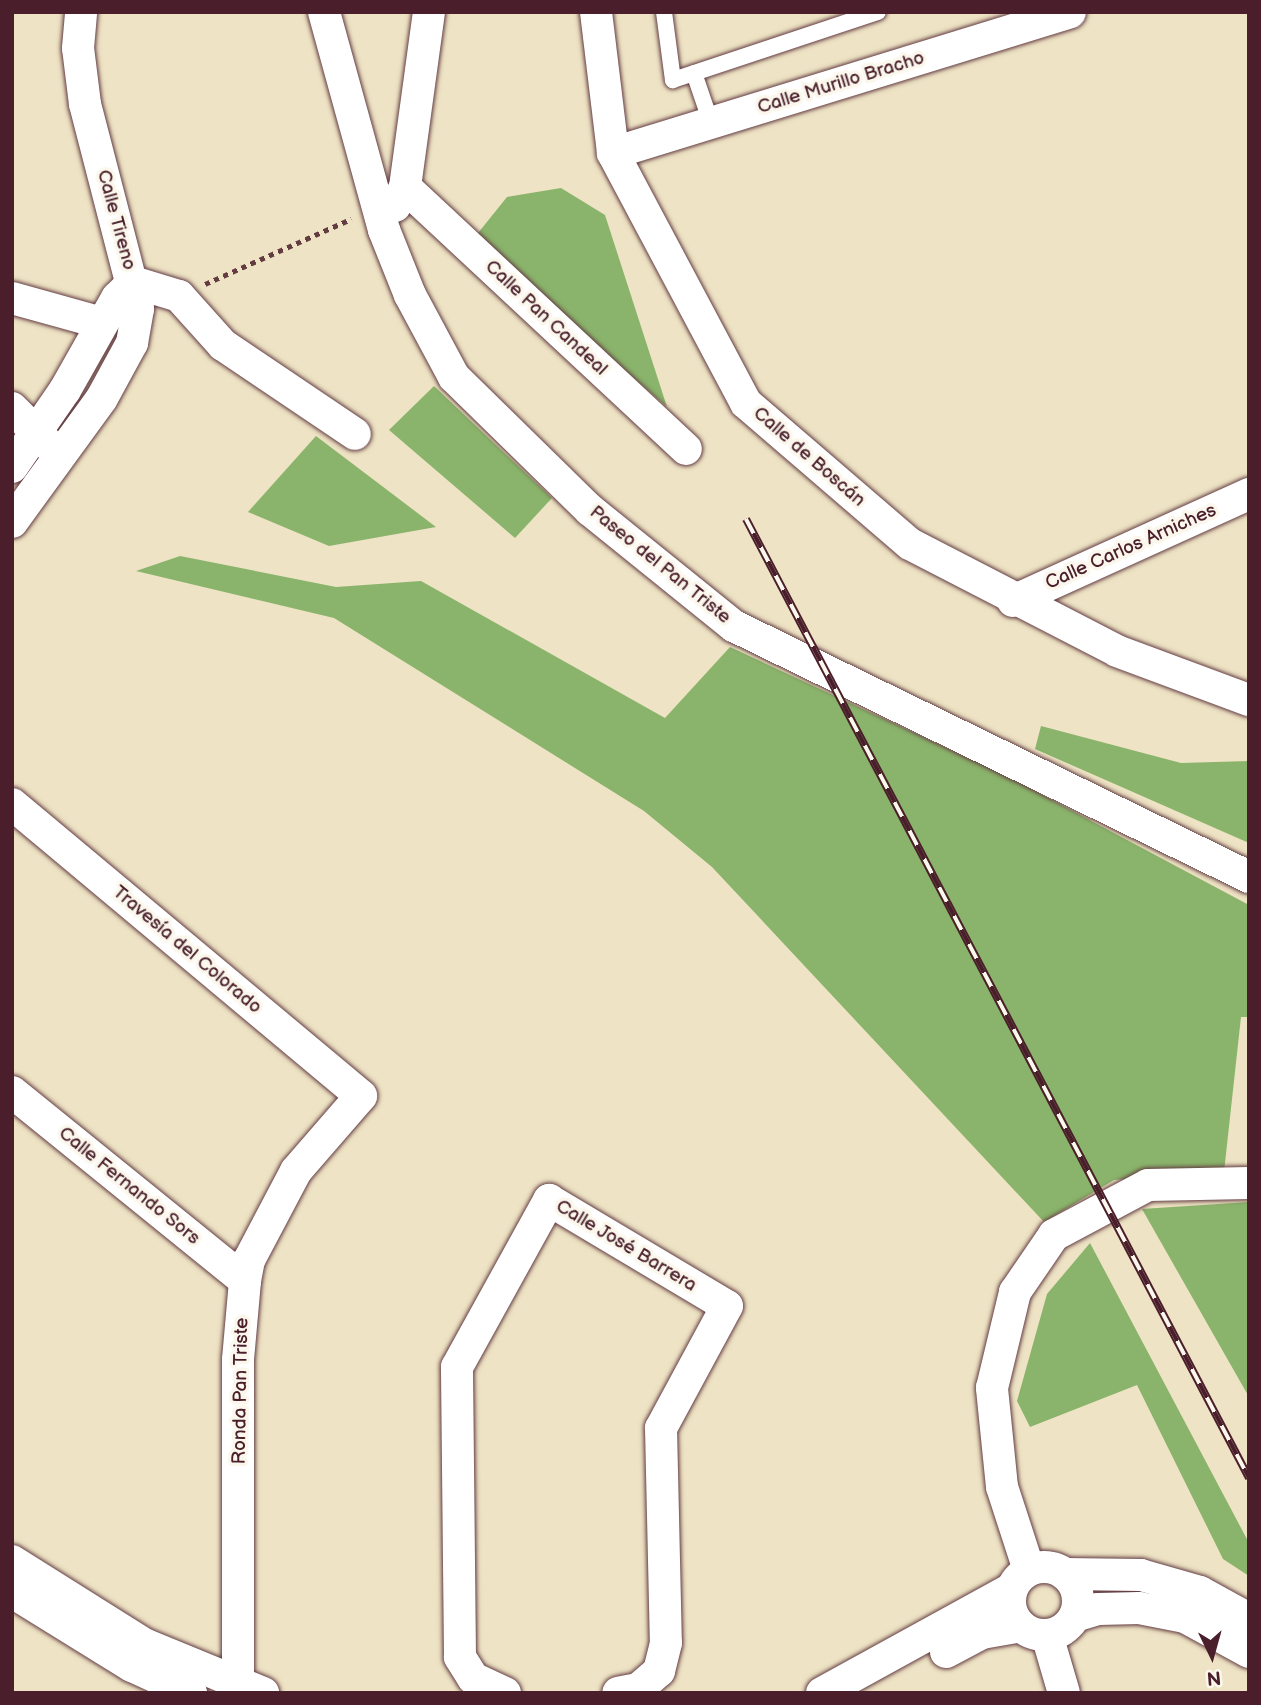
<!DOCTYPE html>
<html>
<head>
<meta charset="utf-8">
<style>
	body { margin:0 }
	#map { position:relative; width:1261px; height:1705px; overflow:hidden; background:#eee3c4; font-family:"Balsamiq Sans",sans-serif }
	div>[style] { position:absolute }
	.forest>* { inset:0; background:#8ab46b }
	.path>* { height:4.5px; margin-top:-2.25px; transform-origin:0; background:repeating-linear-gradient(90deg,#633c42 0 5px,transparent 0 10px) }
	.roads { filter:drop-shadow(0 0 2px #633c42) drop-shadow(0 0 2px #633c42) }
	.service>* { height:16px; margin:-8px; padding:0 8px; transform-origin:8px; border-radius:8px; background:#fff }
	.minor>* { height:32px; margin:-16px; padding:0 16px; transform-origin:16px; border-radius:16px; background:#fff }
	.minor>.ring { margin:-16px; padding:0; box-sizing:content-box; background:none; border:32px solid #fff; border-radius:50% }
	.rail>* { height:8px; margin-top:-4px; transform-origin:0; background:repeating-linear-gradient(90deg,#fbf7ec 0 16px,#4a1f2b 0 32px); box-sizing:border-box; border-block:2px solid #4a1f2b }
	span { translate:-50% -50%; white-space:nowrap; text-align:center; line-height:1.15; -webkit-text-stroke:7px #fbf7ec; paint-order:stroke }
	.street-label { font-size:19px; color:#4a1f2b }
	.frame { position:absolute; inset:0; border:14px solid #4a1f2b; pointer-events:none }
	.north { position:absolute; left:1177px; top:1621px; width:70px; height:70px; -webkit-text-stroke:5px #fbf7ec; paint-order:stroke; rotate:175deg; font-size:19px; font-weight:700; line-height:28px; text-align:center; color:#4a1f2b }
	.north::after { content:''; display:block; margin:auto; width:24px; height:32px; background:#4a1f2b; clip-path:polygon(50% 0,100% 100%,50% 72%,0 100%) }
</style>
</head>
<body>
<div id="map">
	<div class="forest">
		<i style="clip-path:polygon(561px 188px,605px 215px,667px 407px,474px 238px,507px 197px)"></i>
		<i style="clip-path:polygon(434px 386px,552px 498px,515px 538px,389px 430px)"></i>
		<i style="clip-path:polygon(316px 436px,436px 527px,329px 546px,248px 512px)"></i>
		<i style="clip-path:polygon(180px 556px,336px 587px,421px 581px,665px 718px,730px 647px,1009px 777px,1249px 905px,1249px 1017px,1241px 1017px,1224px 1172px,1114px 1180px,1044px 1222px,712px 867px,644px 811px,334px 618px,136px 571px)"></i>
		<i style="clip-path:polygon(1041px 726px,1181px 763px,1249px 761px,1249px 843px,1035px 749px)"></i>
		<i style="clip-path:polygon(1249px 1202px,1249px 1397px,1142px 1209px)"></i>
		<i style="clip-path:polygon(1090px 1243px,1249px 1543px,1249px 1576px,1223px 1559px,1137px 1385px,1030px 1427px,1017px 1401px,1047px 1294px)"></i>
	</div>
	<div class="path">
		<i style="left:205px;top:284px;width:160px;rotate:-24deg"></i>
	</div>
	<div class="roads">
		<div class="service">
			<i style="left:664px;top:12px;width:69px;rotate:82.5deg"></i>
			<i style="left:673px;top:80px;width:216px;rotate:-18.4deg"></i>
			<i style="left:694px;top:73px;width:53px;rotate:71.2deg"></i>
		</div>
		<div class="minor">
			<i style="left:324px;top:12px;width:226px;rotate:74.6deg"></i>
			<i style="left:384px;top:230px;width:70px;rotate:68.2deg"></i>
			<i style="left:410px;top:295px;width:93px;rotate:61.8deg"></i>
			<i style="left:454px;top:377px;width:190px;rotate:44.4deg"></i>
			<i style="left:590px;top:510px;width:185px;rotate:38.9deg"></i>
			<i style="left:734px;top:626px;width:573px;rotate:25.98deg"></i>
			<i style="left:596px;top:12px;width:142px;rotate:83.1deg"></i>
			<i style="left:613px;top:153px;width:283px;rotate:62deg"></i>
			<i style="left:746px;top:403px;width:216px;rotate:40.7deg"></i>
			<i style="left:910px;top:544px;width:233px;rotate:27.3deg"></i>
			<i style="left:1117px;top:651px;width:141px;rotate:20.4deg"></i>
			<i style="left:613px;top:153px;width:478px;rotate:-17.1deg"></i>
			<i style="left:405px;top:187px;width:384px;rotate:43deg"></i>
			<i style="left:395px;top:206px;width:21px;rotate:-62deg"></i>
			<i style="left:405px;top:187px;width:177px;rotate:-82.2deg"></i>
			<i style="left:133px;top:282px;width:48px;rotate:16.9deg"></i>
			<i style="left:179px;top:296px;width:66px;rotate:48.1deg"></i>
			<i style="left:223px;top:345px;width:159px;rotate:34deg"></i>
			<i style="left:12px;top:298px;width:93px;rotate:15.5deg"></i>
			<i style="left:12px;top:408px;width:55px;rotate:45deg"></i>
			<i style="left:12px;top:467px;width:93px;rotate:-55.5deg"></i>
			<i style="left:65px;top:390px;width:106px;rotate:-60.5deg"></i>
			<i style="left:117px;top:298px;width:23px;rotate:-45deg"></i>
			<i style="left:12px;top:522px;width:153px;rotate:-54deg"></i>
			<i style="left:102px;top:398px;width:63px;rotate:-61.4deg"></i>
			<i style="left:132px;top:343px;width:35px;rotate:-80deg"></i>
			<i style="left:138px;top:309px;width:212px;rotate:-104.5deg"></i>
			<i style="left:85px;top:104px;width:56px;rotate:-97.1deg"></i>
			<i style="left:78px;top:48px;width:36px;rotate:-85deg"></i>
			<i style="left:1013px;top:601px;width:259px;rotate:-24.4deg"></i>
			<i style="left:12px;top:804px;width:455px;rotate:39.9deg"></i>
			<i style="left:361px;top:1096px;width:99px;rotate:130.9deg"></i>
			<i style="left:296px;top:1171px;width:101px;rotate:117.8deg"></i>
			<i style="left:249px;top:1260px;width:21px;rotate:101deg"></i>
			<i style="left:245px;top:1281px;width:79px;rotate:95.1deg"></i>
			<i style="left:238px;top:1360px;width:321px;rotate:90deg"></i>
			<i style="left:12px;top:1092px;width:300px;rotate:39deg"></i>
			<i style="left:12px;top:1561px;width:156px;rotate:32.2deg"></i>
			<i style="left:144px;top:1644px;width:129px;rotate:22.4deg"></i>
			<i class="ring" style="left:1010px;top:1567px;width:36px;height:36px"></i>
			<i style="left:1029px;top:1570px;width:87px;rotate:-108deg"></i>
			<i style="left:1002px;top:1487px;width:100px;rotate:-95.8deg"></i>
			<i style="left:992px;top:1388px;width:99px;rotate:-76.5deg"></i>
			<i style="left:1015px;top:1292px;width:69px;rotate:-55.6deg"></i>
			<i style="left:1054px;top:1235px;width:106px;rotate:-28deg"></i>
			<i style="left:1148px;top:1185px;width:101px;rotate:-1.1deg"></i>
			<i style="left:1065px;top:1574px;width:76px;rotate:0.8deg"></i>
			<i style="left:1141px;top:1575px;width:61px;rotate:16.1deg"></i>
			<i style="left:1200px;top:1592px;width:56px;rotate:28.9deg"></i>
			<i style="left:12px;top:1592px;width:141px;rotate:31.7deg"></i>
			<i style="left:132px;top:1666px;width:65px;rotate:24.6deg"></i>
			<i style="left:1075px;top:1616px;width:24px;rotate:-17deg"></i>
			<i style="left:1098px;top:1609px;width:41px;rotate:-1.4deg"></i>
			<i style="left:1139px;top:1608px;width:47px;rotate:11.1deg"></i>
			<i style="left:1185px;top:1617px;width:73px;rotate:28.7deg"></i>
			<i style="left:1047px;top:1635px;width:60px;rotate:73.7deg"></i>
			<i style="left:946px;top:1652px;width:41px;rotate:-27.8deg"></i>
			<i style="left:982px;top:1633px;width:39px;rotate:-10deg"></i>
			<i style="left:505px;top:1693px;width:35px;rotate:-155deg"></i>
			<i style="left:473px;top:1678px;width:25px;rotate:-122deg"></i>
			<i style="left:460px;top:1657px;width:290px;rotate:-90.6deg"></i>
			<i style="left:457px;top:1367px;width:191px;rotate:-61.1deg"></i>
			<i style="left:549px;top:1200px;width:207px;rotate:30.8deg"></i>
			<i style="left:727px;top:1306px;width:139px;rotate:118.4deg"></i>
			<i style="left:661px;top:1428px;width:215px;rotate:88.7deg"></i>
			<i style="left:666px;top:1643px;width:29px;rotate:104deg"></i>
			<i style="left:659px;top:1671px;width:28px;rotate:139deg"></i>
			<i style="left:638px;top:1689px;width:20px;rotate:169deg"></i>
			<i style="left:822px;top:1693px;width:216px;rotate:-28.8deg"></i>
		</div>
	</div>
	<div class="rail">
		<i style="left:746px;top:519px;width:1083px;rotate:62.32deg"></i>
	</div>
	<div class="street-label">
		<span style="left:841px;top:83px;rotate:-17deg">Calle Murillo Bracho</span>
		<span style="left:116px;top:220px;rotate:75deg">Calle Tireno</span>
		<span style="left:546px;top:318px;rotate:43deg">Calle Pan Candeal</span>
		<span style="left:809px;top:457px;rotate:41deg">Calle de Boscán</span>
		<span style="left:1131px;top:547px;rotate:-24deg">Calle Carlos Arniches</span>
		<span style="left:660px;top:565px;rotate:39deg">Paseo del Pan Triste</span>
		<span style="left:187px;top:950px;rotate:40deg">Travesía del Colorado</span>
		<span style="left:129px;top:1186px;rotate:39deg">Calle Fernando Sors</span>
		<span style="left:626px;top:1246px;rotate:31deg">Calle José Barrera</span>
		<span style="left:241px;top:1391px;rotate:-89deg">Ronda Pan Triste</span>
	</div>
	<div class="frame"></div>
	<div class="north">N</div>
</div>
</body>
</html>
